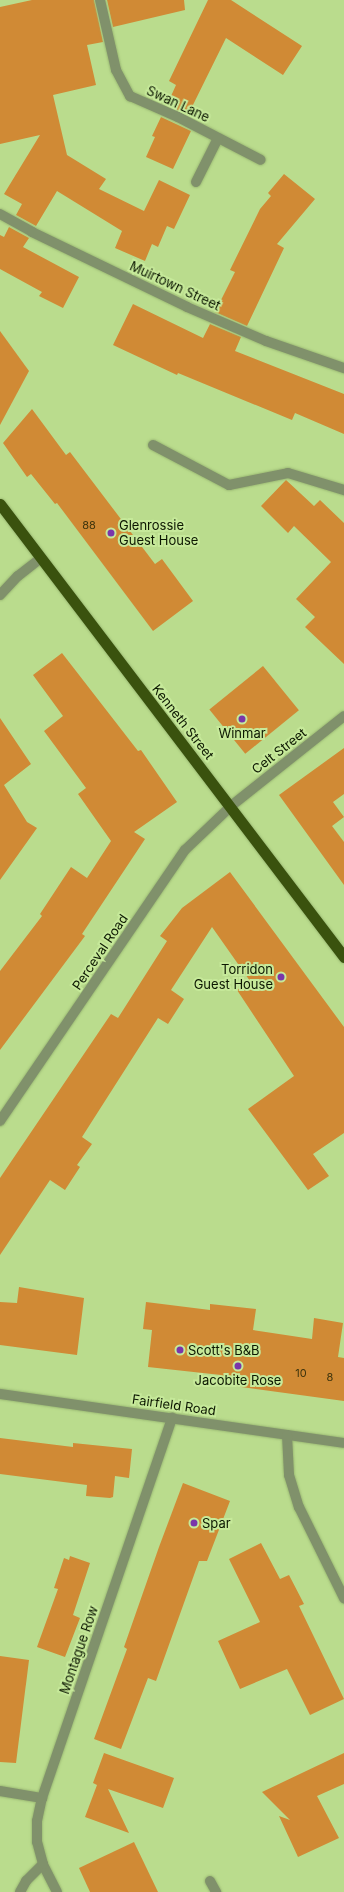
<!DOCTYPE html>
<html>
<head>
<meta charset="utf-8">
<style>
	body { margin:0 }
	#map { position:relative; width:344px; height:1892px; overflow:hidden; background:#badc8d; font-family:Inter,sans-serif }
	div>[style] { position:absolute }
	.building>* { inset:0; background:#d08a35; transform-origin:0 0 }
	.roads { filter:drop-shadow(0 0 1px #9bb974) drop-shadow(0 0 1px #9bb974) }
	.service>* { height:10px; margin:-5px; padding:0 5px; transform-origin:5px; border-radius:5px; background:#80916b }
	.minor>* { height:10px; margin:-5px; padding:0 5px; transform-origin:5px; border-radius:5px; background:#80916b }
	.trunk>* { height:11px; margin:-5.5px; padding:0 5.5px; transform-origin:5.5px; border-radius:5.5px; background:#3a520e }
	.dots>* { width:11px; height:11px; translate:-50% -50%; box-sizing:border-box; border:2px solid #c6e99a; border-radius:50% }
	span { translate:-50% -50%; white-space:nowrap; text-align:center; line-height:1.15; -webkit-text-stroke:4px #c6e99a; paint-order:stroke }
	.number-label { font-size:11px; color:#3d340d }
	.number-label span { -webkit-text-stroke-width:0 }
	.street-label { font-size:13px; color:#0c1700 }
	.poi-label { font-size:13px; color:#0c1700 }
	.left { translate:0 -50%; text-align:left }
	.right { translate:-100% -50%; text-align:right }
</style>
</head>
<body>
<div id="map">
	<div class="building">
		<i style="clip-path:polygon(32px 0,94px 0,103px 42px,87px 45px,96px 85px,53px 95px,67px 155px,106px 179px,99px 189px,144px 211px,159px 180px,190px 195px,174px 229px,167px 226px,158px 247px,152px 244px,145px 261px,115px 248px,122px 231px,57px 191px,36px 226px,16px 215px,22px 204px,4px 194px,40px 135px,0 144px,0 7px)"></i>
		<i style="clip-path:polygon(107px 0,184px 0,185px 10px,113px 27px)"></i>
		<i style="clip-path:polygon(208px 0,231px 0,302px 46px,283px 75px,226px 38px,188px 115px,167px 105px,176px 85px,169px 81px)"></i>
		<i style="clip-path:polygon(161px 117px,191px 131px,173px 169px,146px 157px,155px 137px,152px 136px)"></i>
		<i style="clip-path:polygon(284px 174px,315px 199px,277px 244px,284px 248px,247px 326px,215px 312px,235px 272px,230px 270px,260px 209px,271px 196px,268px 193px)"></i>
		<i style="clip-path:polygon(9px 227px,29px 238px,23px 247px,79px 277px,63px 308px,39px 296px,42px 292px,0 269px,0 235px,4px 237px)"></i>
		<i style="clip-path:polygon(133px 304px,203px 338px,210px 324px,241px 337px,235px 351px,344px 394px,344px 434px,295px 413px,292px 420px,178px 373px,177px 375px,113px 345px)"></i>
		<i style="clip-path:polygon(0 331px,29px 371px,0 425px)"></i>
		<i style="clip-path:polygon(32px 409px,66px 455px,70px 452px,155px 564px,162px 559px,193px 601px,153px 631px,57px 503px,55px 504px,31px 474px,27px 477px,3px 443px)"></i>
		<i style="clip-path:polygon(286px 480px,314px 506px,320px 500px,344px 523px,344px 664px,305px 627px,315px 617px,296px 599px,331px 562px,294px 526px,288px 533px,261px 506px)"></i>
		<i style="clip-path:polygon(62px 653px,138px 751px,141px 750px,177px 802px,134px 832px,145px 839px,82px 934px,85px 936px,0 1050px,0 971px,42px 916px,40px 914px,71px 867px,87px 878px,111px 841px,78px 794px,86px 788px,44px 731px,63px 716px,33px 675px)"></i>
		<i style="left:263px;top:666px;width:57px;height:69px;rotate:51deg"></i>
		<i style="clip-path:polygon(0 718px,31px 764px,4px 785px,27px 822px,37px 828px,0 880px)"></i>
		<i style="clip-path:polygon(344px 748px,344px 794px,333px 802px,344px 817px,332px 826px,344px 842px,344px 885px,279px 795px)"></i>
		<i style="clip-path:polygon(230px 872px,344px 1027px,344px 1133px,313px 1154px,329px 1176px,308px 1190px,248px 1109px,294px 1076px,237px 990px,250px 981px,212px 927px,171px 990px,184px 999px,168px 1024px,158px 1018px,82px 1137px,92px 1144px,77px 1165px,80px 1167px,65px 1190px,50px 1180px,0 1255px,0 1178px,111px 1014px,118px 1018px,167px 941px,160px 936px,182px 908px)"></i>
		<i style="clip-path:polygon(19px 1287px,84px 1298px,77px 1355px,0 1345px,0 1302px,17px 1303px)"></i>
		<i style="clip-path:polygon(146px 1302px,210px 1310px,210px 1304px,256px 1309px,253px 1330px,312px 1339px,314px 1318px,343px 1323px,338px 1357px,344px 1358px,344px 1401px,219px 1384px,221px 1375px,148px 1367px,152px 1330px,143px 1329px)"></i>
		<i style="clip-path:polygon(0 1438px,73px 1447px,73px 1443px,132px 1449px,129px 1478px,115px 1476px,113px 1497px,110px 1498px,86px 1496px,87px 1485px,0 1474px)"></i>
		<i style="clip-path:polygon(183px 1483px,230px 1501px,207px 1561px,199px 1561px,156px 1681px,148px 1678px,121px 1749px,94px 1739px,127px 1649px,124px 1647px,159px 1547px)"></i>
		<i style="clip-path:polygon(261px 1543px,280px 1579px,289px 1575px,304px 1604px,299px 1606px,344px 1699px,310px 1715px,287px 1669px,240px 1689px,218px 1641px,260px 1622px,229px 1559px)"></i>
		<i style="clip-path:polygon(70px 1556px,90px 1563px,73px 1615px,80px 1618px,65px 1657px,37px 1647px,58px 1589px,54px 1588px,64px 1558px,69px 1560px)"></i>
		<i style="clip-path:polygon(0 1656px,29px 1660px,16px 1763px,0 1762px)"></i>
		<i style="clip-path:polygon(104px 1753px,174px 1778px,163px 1808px,108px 1789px,129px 1833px,85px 1817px,97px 1785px,93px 1783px)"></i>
		<i style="clip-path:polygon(344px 1753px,344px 1784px,317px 1796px,339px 1838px,298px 1857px,279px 1816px,290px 1820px,262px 1792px)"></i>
		<i style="clip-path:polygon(134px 1842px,158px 1892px,90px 1892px,79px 1868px)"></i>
	</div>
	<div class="roads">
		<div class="service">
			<i style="left:100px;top:0;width:72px;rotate:77.1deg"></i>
			<i style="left:116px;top:70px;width:30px;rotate:62deg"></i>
			<i style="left:130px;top:96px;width:52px;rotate:23.6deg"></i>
			<i style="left:178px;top:117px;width:93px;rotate:27.4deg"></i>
			<i style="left:196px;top:182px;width:49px;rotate:-63.4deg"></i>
			<i style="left:153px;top:445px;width:86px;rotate:27.8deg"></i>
			<i style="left:229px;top:485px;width:60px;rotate:-11.5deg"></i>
			<i style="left:288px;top:473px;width:59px;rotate:16.9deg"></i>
			<i style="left:210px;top:1881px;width:13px;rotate:61deg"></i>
			<i style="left:20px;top:1892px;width:13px;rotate:-61deg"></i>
			<i style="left:26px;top:1881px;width:24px;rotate:-45deg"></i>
		</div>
		<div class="minor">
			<i style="left:0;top:214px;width:37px;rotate:29deg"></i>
			<i style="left:32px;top:232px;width:172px;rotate:25.8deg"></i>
			<i style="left:187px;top:307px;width:86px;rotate:23.3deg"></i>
			<i style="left:266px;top:341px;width:83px;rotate:19.1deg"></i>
			<i style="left:0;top:595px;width:26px;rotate:-47deg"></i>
			<i style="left:18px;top:576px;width:29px;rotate:-38deg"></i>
			<i style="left:0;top:1121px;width:328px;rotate:-55.7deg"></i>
			<i style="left:185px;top:850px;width:64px;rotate:-43.7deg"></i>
			<i style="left:231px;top:806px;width:144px;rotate:-38.5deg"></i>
			<i style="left:0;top:1394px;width:347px;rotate:8.1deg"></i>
			<i style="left:287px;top:1435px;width:40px;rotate:87.1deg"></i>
			<i style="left:289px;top:1475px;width:34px;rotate:73deg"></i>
			<i style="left:299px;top:1507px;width:102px;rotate:63.7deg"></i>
			<i style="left:0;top:1791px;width:43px;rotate:9.5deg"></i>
			<i style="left:57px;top:1892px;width:31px;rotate:-117deg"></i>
			<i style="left:43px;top:1864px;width:23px;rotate:-105deg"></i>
			<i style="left:37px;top:1842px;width:21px;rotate:-90deg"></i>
			<i style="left:37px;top:1821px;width:24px;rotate:-78deg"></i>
			<i style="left:42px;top:1798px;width:402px;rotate:-71.1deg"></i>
		</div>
		<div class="trunk">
			<i style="left:0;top:504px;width:569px;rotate:52.79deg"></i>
		</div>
	</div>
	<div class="dots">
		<i style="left:111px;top:533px;background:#7a36aa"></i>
		<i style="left:242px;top:719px;background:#7a36aa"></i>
		<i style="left:281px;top:977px;background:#7a36aa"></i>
		<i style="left:180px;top:1350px;background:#7a36aa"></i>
		<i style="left:238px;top:1366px;background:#7a36aa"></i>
		<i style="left:194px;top:1523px;background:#7a36aa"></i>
	</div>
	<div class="number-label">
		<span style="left:89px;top:525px">88</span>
		<span style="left:301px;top:1373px">10</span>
		<span style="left:330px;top:1377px">8</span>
	</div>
	<div class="street-label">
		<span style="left:178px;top:104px;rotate:25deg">Swan Lane</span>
		<span style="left:175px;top:286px;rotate:25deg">Muirtown Street</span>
		<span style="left:183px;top:722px;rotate:52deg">Kenneth Street</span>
		<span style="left:279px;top:751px;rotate:-38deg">Celt Street</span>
		<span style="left:100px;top:952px;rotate:-56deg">Perceval Road</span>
		<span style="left:174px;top:1405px;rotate:8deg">Fairfield Road</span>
		<span style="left:79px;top:1650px;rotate:-71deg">Montague Row</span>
	</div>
	<div class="poi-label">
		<span class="left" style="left:119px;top:533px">Glenrossie<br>Guest House</span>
		<span style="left:242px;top:733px">Winmar</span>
		<span class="right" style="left:273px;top:977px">Torridon<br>Guest House</span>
		<span class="left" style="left:188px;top:1350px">Scott's B&amp;B</span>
		<span style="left:238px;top:1380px">Jacobite Rose</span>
		<span class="left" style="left:202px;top:1523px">Spar</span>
	</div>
</div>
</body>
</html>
